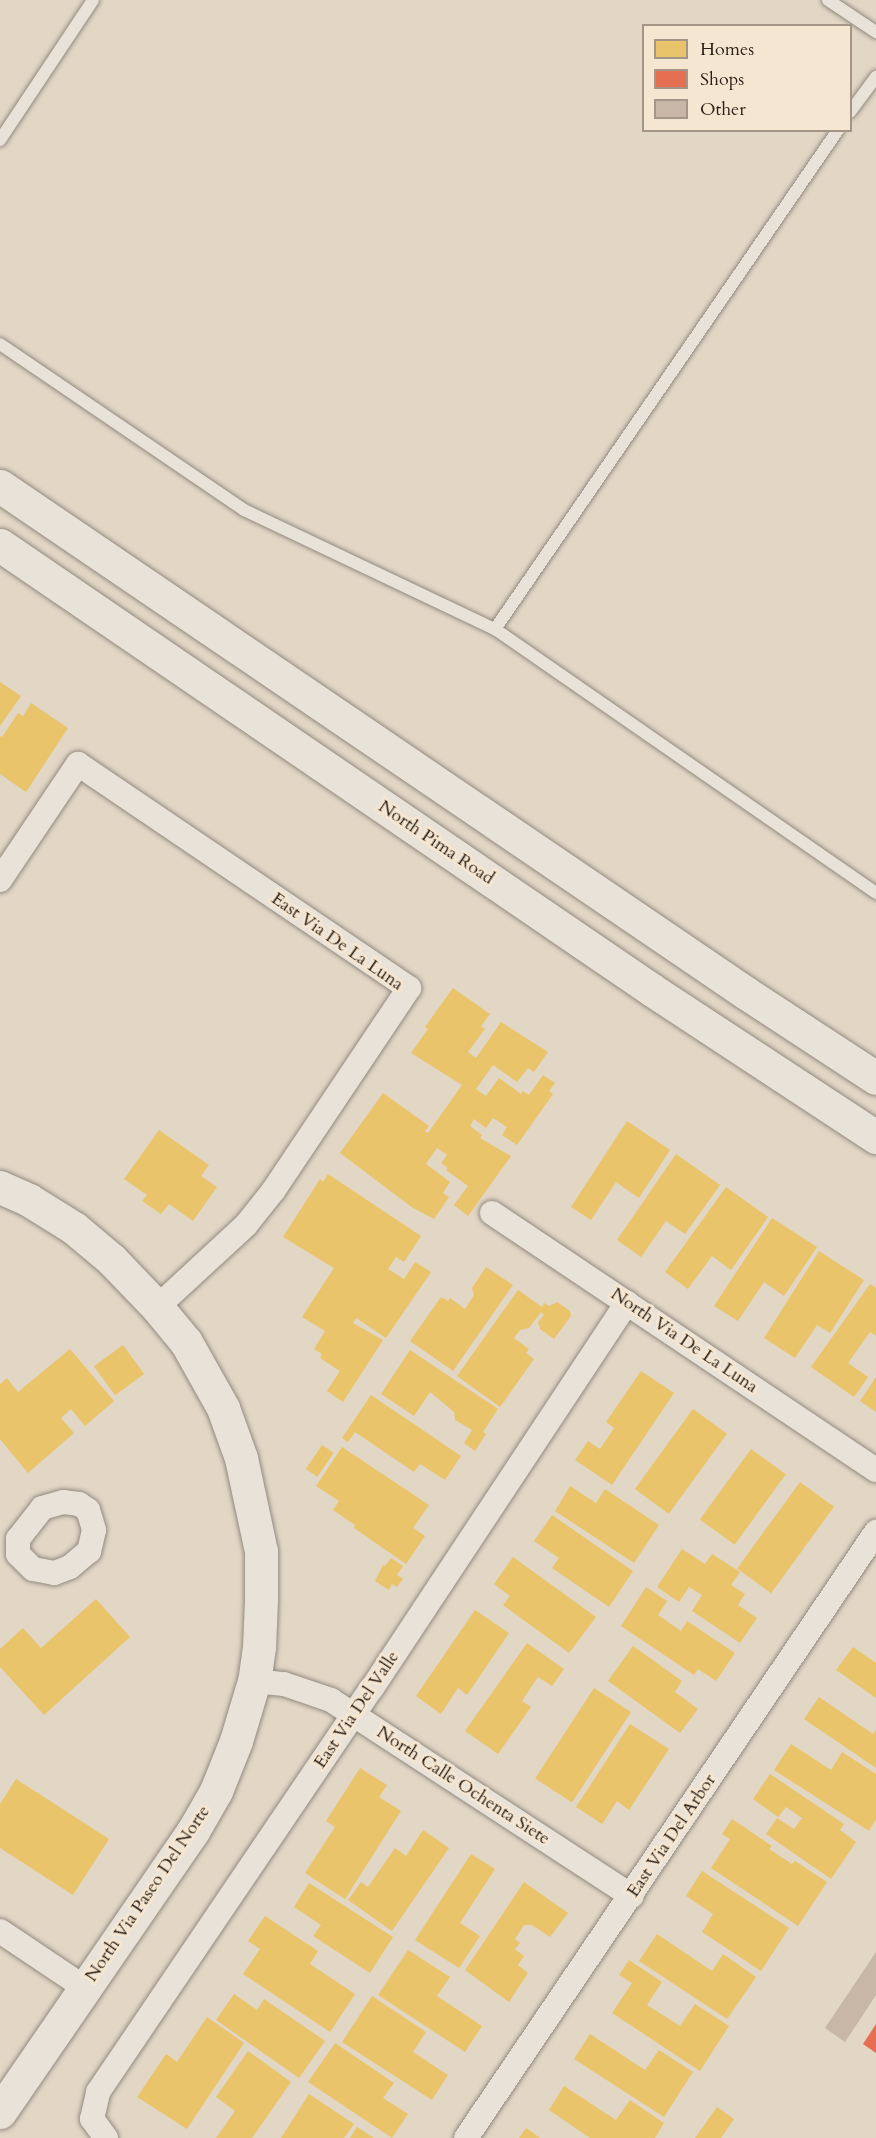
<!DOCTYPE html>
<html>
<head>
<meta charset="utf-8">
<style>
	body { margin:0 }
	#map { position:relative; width:876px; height:2138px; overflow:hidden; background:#e2d6c5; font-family:Cardo,serif }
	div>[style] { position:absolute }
	.homes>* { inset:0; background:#e9c46a; transform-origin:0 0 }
	.shops>* { inset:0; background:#e76f51 }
	.building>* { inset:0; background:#c8b6a6 }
	.roads { filter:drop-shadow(0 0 2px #928b80) drop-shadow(0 0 2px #928b80) }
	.lane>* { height:12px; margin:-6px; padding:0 6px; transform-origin:6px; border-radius:6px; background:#e8e2d9 }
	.street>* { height:24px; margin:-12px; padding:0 12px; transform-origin:12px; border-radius:12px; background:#e8e2d9 }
	.secondary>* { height:33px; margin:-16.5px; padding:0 16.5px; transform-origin:16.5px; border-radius:16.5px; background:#e8e2d9 }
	span { translate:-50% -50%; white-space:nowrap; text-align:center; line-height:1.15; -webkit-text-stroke:6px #f5e6d1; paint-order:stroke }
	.street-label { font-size:18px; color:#291f16 }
	.legend { position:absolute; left:642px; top:24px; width:210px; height:108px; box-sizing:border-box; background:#f5e6d1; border:2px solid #a39686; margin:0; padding:8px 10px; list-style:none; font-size:18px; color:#291f16 }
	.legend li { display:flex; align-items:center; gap:12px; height:30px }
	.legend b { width:30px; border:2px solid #a39686 }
</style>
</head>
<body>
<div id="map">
	<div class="homes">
		<i style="clip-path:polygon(0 682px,21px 696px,0 726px)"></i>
		<i style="clip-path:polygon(31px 703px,68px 728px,26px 792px,0 774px,0 736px,2px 737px,18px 713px,23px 716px)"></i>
		<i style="clip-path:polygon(453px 988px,490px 1014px,481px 1026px,485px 1029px,468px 1052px,476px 1058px,501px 1022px,548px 1052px,534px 1072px,528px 1068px,517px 1082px,493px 1065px,476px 1089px,486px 1096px,499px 1078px,521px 1094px,523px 1091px,529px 1095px,543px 1075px,555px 1083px,549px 1091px,553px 1094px,517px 1145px,502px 1135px,507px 1127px,493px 1118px,486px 1128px,474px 1119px,470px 1126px,482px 1135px,480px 1138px,511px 1156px,468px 1216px,454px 1205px,468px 1186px,446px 1170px,448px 1168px,441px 1163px,447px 1155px,437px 1148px,426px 1164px,450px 1182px,443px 1193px,449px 1197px,434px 1219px,413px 1208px,340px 1153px,383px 1093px,429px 1126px,425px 1131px,428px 1133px,462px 1085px,411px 1053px,428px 1029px,425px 1027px)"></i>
		<i style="clip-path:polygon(627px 1121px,670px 1150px,639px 1198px,616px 1182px,591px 1220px,571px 1207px)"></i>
		<i style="clip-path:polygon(159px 1130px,209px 1165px,201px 1176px,217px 1187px,193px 1221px,169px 1204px,161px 1214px,142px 1201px,147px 1195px,124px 1179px)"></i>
		<i style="clip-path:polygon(676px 1154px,720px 1185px,685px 1234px,666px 1221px,641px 1257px,617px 1240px)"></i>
		<i style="clip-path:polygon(328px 1174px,421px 1236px,404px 1262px,396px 1257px,388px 1269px,404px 1279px,415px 1262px,431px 1272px,386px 1338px,356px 1318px,353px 1323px,383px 1340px,343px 1402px,327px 1391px,340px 1371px,320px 1358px,322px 1354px,314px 1349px,325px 1331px,302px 1317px,334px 1268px,283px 1237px,320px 1179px,323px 1182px)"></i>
		<i style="clip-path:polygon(726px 1187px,768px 1217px,731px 1270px,712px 1256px,688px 1289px,665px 1272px)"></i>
		<i style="clip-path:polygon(772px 1218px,817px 1247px,784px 1296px,764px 1282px,738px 1321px,714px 1306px)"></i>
		<i style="clip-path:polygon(819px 1251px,864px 1280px,830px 1333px,817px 1325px,795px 1358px,764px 1338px)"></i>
		<i style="clip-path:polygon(486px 1267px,513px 1285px,453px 1371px,410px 1341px,441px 1297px,448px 1301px,450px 1298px,465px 1309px,474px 1295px,472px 1288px)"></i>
		<i style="clip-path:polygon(870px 1284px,876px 1288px,876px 1336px,870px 1332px,848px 1363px,868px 1377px,854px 1397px,811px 1367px)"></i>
		<i style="clip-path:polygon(518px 1290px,542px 1307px,544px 1303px,549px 1306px,557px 1302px,570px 1311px,571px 1316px,554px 1339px,540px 1329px,538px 1322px,544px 1315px,541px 1312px,529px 1328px,520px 1330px,514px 1338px,529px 1349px,526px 1353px,534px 1359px,500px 1407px,457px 1376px)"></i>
		<i style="left:123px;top:1345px;width:36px;height:36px;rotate:54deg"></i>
		<i style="clip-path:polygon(70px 1349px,114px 1401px,85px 1426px,71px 1409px,61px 1418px,74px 1433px,28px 1473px,0 1439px,0 1384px,7px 1378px,18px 1392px)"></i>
		<i style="clip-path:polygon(410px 1350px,498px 1409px,483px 1432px,486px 1434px,475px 1451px,464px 1443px,472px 1430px,455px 1420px,454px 1412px,430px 1392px,414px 1416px,381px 1394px)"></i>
		<i style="clip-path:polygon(641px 1371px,674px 1393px,612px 1485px,575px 1460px,588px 1441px,600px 1449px,614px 1428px,606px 1422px)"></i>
		<i style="clip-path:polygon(876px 1377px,876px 1412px,860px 1401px)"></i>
		<i style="clip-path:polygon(371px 1395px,461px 1456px,445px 1480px,420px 1464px,414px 1472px,355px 1432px,348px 1442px,342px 1438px)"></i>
		<i style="left:693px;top:1409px;width:42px;height:99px;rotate:36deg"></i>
		<i style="left:322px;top:1445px;width:14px;height:29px;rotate:34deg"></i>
		<i style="clip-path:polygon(342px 1447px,429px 1505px,413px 1528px,425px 1536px,406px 1564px,354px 1528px,355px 1525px,333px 1510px,339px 1501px,316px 1486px)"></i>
		<i style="left:751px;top:1449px;width:43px;height:87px;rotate:36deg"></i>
		<i style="left:800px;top:1482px;width:42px;height:107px;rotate:36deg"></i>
		<i style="clip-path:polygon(570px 1486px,596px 1503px,605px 1489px,659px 1525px,634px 1563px,555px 1511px)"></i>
		<i style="clip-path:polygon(552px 1515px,633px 1571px,609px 1607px,552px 1568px,559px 1558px,534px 1541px)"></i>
		<i style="clip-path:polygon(682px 1549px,705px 1564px,712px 1554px,740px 1572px,731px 1585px,745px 1594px,738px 1605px,757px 1618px,740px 1643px,692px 1611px,702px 1595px,689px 1587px,679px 1602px,657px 1587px)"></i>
		<i style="clip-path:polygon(513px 1557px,596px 1617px,569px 1653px,503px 1605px,510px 1596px,494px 1584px)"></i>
		<i style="clip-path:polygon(391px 1558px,403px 1566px,397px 1575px,403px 1579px,397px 1587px,392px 1584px,389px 1590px,375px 1581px,383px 1565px,385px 1566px)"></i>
		<i style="clip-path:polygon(646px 1587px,667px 1601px,658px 1615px,681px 1631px,687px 1621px,735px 1653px,716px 1681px,698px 1669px,694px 1675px,621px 1626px)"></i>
		<i style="clip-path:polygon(96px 1599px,130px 1637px,44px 1715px,0 1667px,0 1649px,23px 1628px,41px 1648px)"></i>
		<i style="clip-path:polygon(475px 1610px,509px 1633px,467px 1695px,458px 1688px,441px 1714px,416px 1696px)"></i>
		<i style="clip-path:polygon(527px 1643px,564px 1669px,552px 1686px,538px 1677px,522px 1701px,531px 1707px,498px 1754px,465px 1731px)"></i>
		<i style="clip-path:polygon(633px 1646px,682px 1681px,675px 1692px,698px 1709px,680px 1733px,608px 1681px)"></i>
		<i style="clip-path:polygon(853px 1647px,876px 1663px,876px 1698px,836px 1670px)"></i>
		<i style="left:594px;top:1688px;width:44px;height:108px;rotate:33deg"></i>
		<i style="clip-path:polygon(819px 1697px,873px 1734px,876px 1729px,876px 1768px,804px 1719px)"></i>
		<i style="clip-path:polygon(630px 1724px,669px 1749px,629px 1810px,617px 1801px,602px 1824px,576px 1807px)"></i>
		<i style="clip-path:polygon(791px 1744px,831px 1770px,842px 1752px,876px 1774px,876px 1819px,869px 1831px,774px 1770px)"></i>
		<i style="clip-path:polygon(360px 1768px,387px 1785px,379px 1797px,401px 1811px,345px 1899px,305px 1873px,335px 1827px,326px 1821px)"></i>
		<i style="clip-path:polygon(770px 1774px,844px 1824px,840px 1830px,856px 1842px,831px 1879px,766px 1834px,777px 1818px,794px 1829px,802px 1818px,786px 1807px,778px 1817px,753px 1799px)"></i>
		<i style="clip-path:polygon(16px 1779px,109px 1839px,73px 1895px,0 1848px,0 1804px)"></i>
		<i style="clip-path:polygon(732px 1819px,772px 1846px,769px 1849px,792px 1864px,795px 1861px,827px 1882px,798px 1926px,711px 1868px,730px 1839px,722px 1834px)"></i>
		<i style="clip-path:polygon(423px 1830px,449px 1848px,392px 1931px,348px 1900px,361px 1882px,368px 1887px,395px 1848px,406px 1856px)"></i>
		<i style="clip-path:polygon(471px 1854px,495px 1869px,460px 1923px,480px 1936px,459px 1968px,415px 1940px)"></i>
		<i style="clip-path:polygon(702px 1871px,789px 1928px,761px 1971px,702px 1932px,713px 1914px,686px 1896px)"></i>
		<i style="clip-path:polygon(524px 1882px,568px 1913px,550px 1937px,532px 1925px,524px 1925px,515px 1939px,520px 1943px,515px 1949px,524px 1956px,518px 1965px,528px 1973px,509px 2002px,465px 1970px)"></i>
		<i style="clip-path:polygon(309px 1883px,393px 1937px,370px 1973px,313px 1936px,321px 1925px,294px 1907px)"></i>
		<i style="clip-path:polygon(265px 1916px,318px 1951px,310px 1964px,355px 1994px,330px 2032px,243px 1974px,260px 1949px,248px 1941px)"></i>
		<i style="clip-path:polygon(657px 1934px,712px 1971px,723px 1954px,756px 1977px,727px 2019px,639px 1961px)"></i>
		<i style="clip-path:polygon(408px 1950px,450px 1977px,437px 1996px,482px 2026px,465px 2052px,378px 1995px)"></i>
		<i style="clip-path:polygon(629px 1960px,662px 1982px,647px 2005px,680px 2026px,695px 2004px,729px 2026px,700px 2071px,612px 2013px,632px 1983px,619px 1975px)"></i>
		<i style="clip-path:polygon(234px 1994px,257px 2010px,264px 1999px,325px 2041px,299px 2078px,216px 2020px)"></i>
		<i style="clip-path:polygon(372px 1996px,426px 2032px,413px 2052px,448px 2075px,432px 2100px,342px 2042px)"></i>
		<i style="clip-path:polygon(207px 2017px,244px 2043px,187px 2129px,137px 2097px,166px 2054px,177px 2062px)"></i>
		<i style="clip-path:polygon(590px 2034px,645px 2070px,659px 2050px,693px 2072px,664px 2117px,574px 2059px)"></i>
		<i style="clip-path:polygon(335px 2043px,394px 2083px,383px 2098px,408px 2114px,392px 2138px,308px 2082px)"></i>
		<i style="clip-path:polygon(248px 2051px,291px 2082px,252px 2138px,216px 2138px,235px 2111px,216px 2097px)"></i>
		<i style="clip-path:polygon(564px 2086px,616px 2120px,630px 2100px,664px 2123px,655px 2138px,590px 2138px,549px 2110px)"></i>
		<i style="clip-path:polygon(309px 2094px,354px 2124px,344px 2138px,281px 2138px)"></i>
		<i style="clip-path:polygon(717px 2107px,734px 2119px,721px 2138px,695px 2138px)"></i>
		<i style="clip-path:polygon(357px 2127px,374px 2138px,350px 2138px)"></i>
		<i style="clip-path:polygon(526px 2128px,540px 2138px,519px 2138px)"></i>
	</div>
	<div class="shops">
		<i style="clip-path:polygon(876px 2024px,876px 2053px,863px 2044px)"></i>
	</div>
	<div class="building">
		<i style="clip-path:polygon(876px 1952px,876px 1995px,845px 2042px,825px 2028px)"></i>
	</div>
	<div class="roads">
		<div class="lane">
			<i style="left:828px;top:0;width:58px;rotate:33.7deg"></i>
			<i style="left:850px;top:112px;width:44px;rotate:-53.4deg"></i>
			<i style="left:838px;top:130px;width:606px;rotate:124.5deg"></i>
			<i style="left:495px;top:629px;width:464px;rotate:34.7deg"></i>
			<i style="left:0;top:140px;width:168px;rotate:-56.4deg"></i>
			<i style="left:0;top:344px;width:295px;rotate:34.2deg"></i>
			<i style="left:244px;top:510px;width:278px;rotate:25.4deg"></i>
		</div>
		<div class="street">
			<i style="left:0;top:880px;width:140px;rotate:-56.1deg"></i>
			<i style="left:78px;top:764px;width:400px;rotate:34.1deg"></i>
			<i style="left:409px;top:988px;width:244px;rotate:123.8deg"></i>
			<i style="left:273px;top:1191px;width:43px;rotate:128.5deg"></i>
			<i style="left:246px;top:1225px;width:121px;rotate:137.3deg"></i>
			<i style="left:492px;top:1213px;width:462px;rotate:33.8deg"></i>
			<i style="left:63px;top:1502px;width:16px;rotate:7deg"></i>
			<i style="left:79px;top:1504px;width:11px;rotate:34deg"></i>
			<i style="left:88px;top:1510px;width:21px;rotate:73deg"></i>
			<i style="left:94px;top:1530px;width:22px;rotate:103deg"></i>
			<i style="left:89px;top:1551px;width:25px;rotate:140deg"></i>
			<i style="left:70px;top:1567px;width:17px;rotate:159deg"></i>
			<i style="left:54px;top:1573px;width:21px;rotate:-169deg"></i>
			<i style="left:33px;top:1569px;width:21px;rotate:-135deg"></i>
			<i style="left:18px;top:1554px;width:15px;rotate:-90deg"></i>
			<i style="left:18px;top:1539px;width:39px;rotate:-52deg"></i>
			<i style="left:42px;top:1508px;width:22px;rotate:-16deg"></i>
			<i style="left:254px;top:1681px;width:30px;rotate:6deg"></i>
			<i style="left:284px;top:1684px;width:50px;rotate:18.8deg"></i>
			<i style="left:331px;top:1700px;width:359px;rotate:33.1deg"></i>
			<i style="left:0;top:1931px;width:102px;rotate:33.8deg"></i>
			<i style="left:106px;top:2138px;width:24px;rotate:-126deg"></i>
			<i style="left:92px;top:2119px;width:28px;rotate:-77deg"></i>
			<i style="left:98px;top:2092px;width:488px;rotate:-55.9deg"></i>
			<i style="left:372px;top:1688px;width:462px;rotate:-56.5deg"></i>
			<i style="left:466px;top:2138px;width:732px;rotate:-55.92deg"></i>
		</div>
		<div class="secondary">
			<i style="left:0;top:486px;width:902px;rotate:34.2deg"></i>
			<i style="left:746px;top:993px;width:155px;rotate:33.2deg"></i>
			<i style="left:0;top:545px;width:789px;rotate:34.31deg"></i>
			<i style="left:652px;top:990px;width:268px;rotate:33.3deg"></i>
			<i style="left:0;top:1187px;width:32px;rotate:24deg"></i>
			<i style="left:29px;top:1200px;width:53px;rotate:31.9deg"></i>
			<i style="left:74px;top:1228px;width:48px;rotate:40deg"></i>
			<i style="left:111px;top:1259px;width:66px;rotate:46.2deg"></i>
			<i style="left:157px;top:1307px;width:45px;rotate:50.4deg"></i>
			<i style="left:186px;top:1342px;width:76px;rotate:60.7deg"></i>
			<i style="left:223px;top:1408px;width:53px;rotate:70.2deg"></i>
			<i style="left:241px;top:1458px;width:95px;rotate:77.9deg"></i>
			<i style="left:261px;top:1551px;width:49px;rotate:90deg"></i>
			<i style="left:261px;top:1600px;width:47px;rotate:92.4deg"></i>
			<i style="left:259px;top:1647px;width:34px;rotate:98deg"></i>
			<i style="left:254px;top:1681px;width:63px;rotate:106.7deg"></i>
			<i style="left:236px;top:1741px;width:54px;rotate:111.8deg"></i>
			<i style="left:216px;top:1791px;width:46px;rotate:119.9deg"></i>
			<i style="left:193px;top:1831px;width:341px;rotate:124.5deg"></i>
		</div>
	</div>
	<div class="street-label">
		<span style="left:436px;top:843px;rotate:34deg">North Pima Road</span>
		<span style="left:337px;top:942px;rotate:35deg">East Via De La Luna</span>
		<span style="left:684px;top:1341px;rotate:34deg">North Via De La Luna</span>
		<span style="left:357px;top:1710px;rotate:-56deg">East Via Del Valle</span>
		<span style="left:463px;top:1786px;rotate:33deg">North Calle Ochenta Siete</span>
		<span style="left:672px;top:1836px;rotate:-56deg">East Via Del Arbor</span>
		<span style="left:148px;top:1894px;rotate:-56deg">North Via Paseo Del Norte</span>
	</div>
	<ul class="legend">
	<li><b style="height:16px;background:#e9c46a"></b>Homes</li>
	<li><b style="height:16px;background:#e76f51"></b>Shops</li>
	<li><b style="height:16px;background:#c8b6a6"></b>Other</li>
	</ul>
</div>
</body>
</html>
